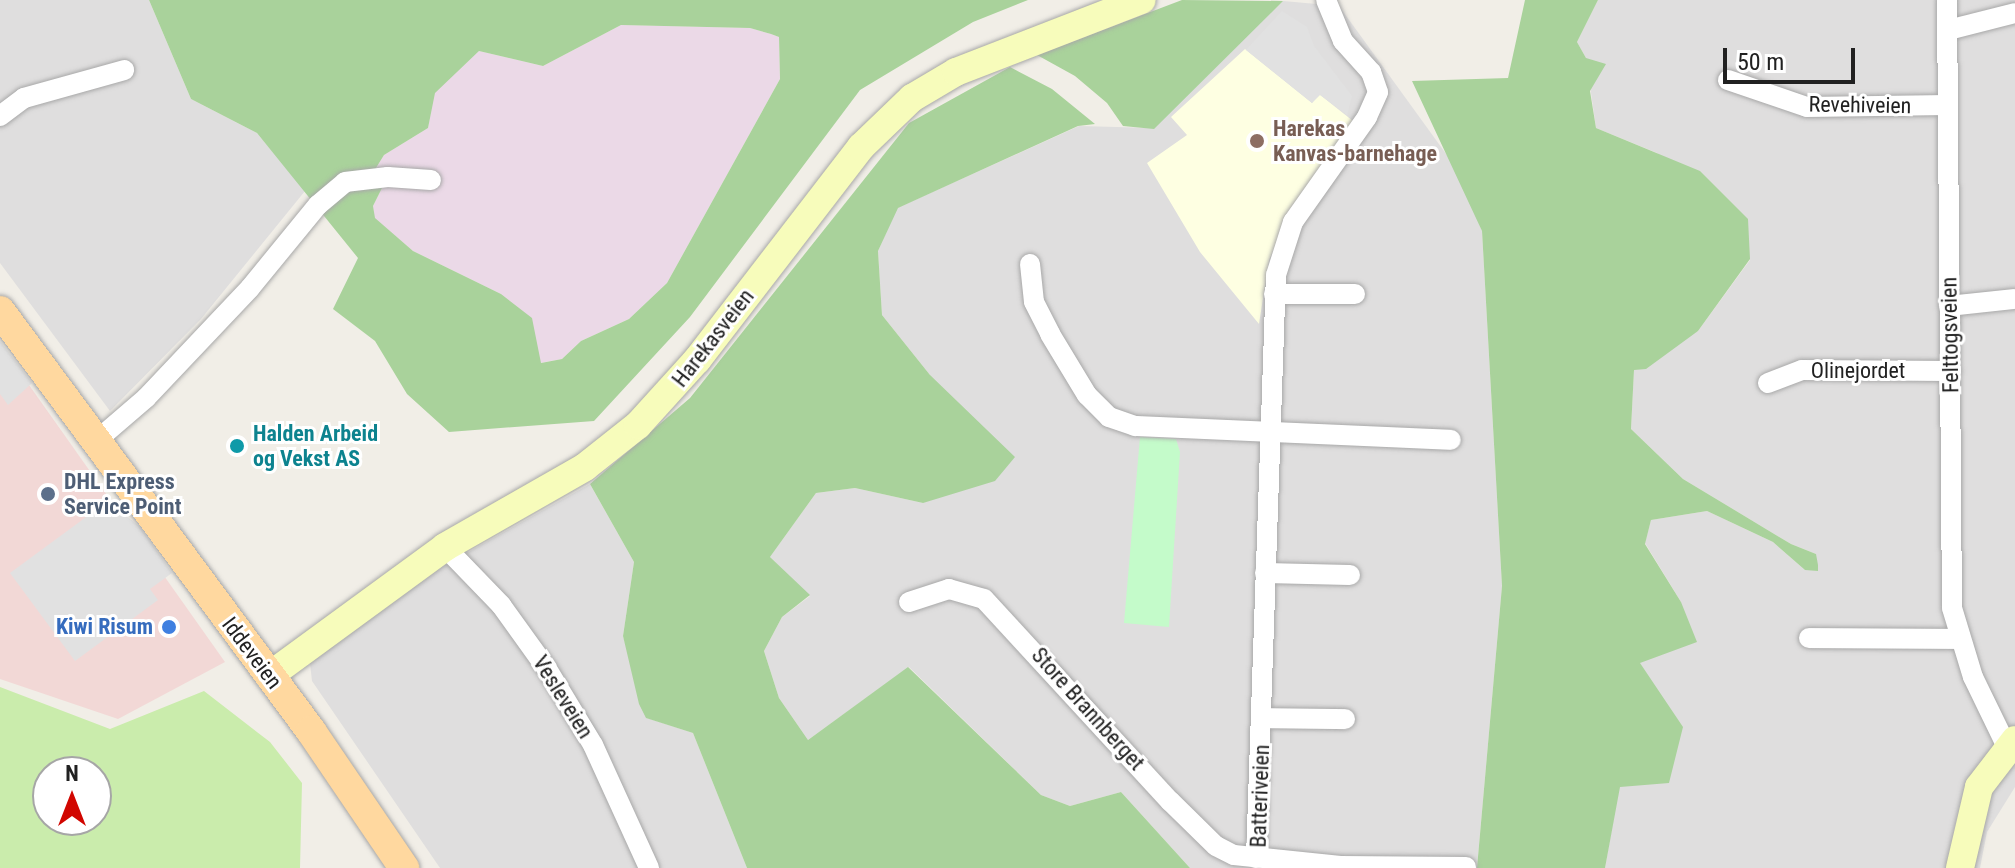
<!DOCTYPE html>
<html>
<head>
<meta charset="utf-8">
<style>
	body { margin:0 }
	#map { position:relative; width:2015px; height:868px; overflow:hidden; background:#f1eee7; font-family:"Roboto Condensed",sans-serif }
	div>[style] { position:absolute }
	.residential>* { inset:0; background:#dfdede }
	.commercial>* { inset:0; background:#f2d8d6 }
	.industrial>* { inset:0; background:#ebd9e7 }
	.education>* { inset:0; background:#feffe2 }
	.grass>* { inset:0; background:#caecac }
	.forest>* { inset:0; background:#a9d29b }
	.park>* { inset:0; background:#c4fbca }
	.parking>* { inset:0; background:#e1e1e1 }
	.roads { filter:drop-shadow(0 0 2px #a8a8a8) drop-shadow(0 0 2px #a8a8a8) }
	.street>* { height:20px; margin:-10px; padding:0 10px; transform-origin:10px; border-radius:10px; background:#fff }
	.secondary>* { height:28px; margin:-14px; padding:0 14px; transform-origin:14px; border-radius:14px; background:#f7fcbb }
	.primary>* { height:30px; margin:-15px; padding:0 15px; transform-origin:15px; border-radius:15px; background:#ffd89f }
	.dots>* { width:22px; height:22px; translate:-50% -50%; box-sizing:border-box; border:4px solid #fff; border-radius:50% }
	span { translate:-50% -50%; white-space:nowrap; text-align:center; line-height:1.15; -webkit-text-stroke:6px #fff; paint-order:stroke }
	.street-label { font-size:22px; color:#212121 }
	.education-label { font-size:22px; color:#785e54; font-weight:700 }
	.left { translate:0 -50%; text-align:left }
	.culture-label { font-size:22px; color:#0d838f; font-weight:700 }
	.service-label { font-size:22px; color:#4e5e75; font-weight:700 }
	.shop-label { font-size:22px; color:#366cbe; font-weight:700 }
	.right { translate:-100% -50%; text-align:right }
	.north { position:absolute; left:32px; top:756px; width:80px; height:80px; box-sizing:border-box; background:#fff; border:2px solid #a6a6a6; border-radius:50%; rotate:0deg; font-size:22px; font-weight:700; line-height:32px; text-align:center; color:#212121 }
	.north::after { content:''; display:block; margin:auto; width:28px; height:36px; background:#d10600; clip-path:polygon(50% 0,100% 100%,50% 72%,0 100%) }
	.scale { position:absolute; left:1723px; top:48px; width:132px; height:36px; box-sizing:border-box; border:4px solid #212121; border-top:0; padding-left:10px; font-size:24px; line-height:28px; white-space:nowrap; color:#212121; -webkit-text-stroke:6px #fff; paint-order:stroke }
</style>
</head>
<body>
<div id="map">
	<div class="residential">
		<i style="clip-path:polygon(0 0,149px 0,191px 99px,257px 133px,305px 191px,201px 319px,110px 411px,0 263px)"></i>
		<i style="clip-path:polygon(1598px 0,2015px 0,2015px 787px,1987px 832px,1980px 868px,1605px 868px,1640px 663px,1681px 602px,1645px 543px,1651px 520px,1707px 511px,1773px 542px,1805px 570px,1816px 554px,1791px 544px,1683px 479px,1631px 429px,1634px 369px,1698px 331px,1750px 260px,1657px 153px,1596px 128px,1586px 58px,1577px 42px)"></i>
		<i style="clip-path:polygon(1283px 1px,1339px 6px,1457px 169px,1482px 231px,1502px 586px,1477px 868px,1190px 868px,1121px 792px,1070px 806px,1041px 795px,909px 667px,808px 740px,779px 698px,764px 651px,782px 617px,810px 596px,770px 557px,816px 493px,855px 488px,923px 503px,930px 375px,882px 315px,878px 251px,897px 208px,1079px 126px,1154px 128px)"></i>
		<i style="clip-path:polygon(590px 484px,634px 562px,623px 636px,647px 718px,693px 733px,747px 868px,440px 868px,312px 681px,310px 663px,431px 573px)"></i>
	</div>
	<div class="commercial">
		<i style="clip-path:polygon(0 344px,225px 662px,118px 719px,0 679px)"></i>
	</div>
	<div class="industrial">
		<i style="clip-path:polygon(621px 25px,750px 28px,771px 34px,779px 37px,780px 79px,667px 283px,629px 319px,581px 341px,562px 359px,540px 363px,501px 294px,413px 251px,374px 218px,373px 206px,383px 186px,376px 168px,384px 155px,428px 128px,434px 93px,479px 51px,543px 66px)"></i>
	</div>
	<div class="education">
		<i style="clip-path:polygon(1245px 49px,1312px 103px,1319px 94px,1353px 121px,1296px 201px,1269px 260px,1259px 324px,1200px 252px,1147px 163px,1187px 135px,1171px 117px)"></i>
	</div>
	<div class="grass">
		<i style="clip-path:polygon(evenodd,0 687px,110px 729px,204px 691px,270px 742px,302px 783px,300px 868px,0 868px,0 687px,96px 772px,96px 820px,48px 820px,48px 772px,96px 772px)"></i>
	</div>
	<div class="forest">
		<i style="clip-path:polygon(evenodd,149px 0,1028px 0,973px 22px,860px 90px,690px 317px,594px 421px,449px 432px,407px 394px,375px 341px,333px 309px,358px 258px,257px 133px,191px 99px,149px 0,621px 25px,750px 28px,771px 34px,779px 37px,780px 79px,667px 283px,629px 319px,581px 341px,562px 359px,541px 363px,532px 318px,501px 294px,413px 251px,375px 218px,373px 206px,383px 186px,376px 168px,384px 155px,428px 128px,435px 93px,479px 51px,543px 66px,621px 25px)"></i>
		<i style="clip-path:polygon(1182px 0,1283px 1px,1154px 129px,1123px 126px,1107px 103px,1075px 76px,1037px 55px)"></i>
		<i style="clip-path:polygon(1525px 0,1598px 0,1577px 42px,1586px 58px,1606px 64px,1590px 91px,1596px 128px,1700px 171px,1748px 219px,1750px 259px,1698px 331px,1646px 369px,1634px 370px,1631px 429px,1683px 479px,1791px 544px,1816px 554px,1818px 565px,1818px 571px,1805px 570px,1773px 542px,1707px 511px,1651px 520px,1645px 544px,1681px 602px,1697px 642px,1640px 663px,1683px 727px,1669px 783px,1620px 787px,1605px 868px,1477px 868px,1502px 586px,1482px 231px,1412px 81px,1508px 78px)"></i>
		<i style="clip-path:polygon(1010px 67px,1052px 89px,1095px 124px,1078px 126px,898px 208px,878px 251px,882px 315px,930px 375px,1015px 457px,995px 481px,923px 503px,855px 488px,816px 493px,770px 557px,810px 595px,782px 617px,764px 651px,779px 698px,808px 740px,908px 667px,1041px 795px,1070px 806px,1121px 792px,1190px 868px,747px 868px,693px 733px,646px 718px,639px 704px,623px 636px,634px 562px,590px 484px,690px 398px,909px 123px)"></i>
	</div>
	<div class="park">
		<i style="clip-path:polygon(1140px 437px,1176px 439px,1180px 452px,1169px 627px,1124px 623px)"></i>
	</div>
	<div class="parking">
		<i style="clip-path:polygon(1282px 11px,1307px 27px,1314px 46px,1352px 96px,1347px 115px,1320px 95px,1312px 103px,1246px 50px)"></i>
		<i style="clip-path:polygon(0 341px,32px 383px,8px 405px,0 394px)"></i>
		<i style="clip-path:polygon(108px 501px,140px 527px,172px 573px,150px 589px,158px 600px,75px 661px,10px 573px)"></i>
	</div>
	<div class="roads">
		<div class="street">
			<i style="left:1947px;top:0;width:608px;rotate:89.53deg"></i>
			<i style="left:1952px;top:608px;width:72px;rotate:73.1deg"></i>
			<i style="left:1973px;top:677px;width:78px;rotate:64.1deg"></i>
			<i style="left:1948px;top:30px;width:69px;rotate:-14.2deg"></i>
			<i style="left:1728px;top:80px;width:83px;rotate:18.9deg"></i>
			<i style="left:1807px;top:107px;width:141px;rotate:-0.8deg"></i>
			<i style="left:0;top:116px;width:30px;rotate:-37deg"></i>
			<i style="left:24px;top:98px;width:104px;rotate:-15.6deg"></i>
			<i style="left:1030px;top:264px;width:38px;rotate:84deg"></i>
			<i style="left:1034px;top:302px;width:36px;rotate:63deg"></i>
			<i style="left:1050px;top:334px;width:71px;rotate:58.8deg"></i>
			<i style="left:1087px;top:395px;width:31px;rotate:45deg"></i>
			<i style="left:1109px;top:417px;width:28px;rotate:19deg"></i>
			<i style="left:1135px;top:426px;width:316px;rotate:2.5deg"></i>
			<i style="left:1274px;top:294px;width:81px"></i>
			<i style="left:1949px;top:306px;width:66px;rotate:-6.1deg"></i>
			<i style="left:1768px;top:383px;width:36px;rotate:-21deg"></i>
			<i style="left:1802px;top:370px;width:149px;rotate:0.4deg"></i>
			<i style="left:96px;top:441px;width:66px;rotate:-40.7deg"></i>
			<i style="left:146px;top:398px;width:151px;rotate:-46.6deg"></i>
			<i style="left:250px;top:288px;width:107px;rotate:-50.7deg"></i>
			<i style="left:318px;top:205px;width:35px;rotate:-40deg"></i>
			<i style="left:345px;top:182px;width:43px;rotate:-6.6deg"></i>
			<i style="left:388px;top:177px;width:43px;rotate:4deg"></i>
			<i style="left:445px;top:547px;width:81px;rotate:46deg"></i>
			<i style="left:501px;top:605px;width:79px;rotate:54.3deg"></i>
			<i style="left:547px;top:669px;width:89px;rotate:58.8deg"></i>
			<i style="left:593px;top:745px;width:135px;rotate:65.5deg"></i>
			<i style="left:1265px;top:573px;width:85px;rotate:1.3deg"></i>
			<i style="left:909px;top:602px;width:42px;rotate:-18deg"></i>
			<i style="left:949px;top:589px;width:36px;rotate:16deg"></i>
			<i style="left:984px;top:599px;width:275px;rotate:47.4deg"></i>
			<i style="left:1170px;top:801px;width:64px;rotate:44.4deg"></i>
			<i style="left:1216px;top:846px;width:20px;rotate:27deg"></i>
			<i style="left:1234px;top:855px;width:107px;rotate:5.9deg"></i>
			<i style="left:1340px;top:866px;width:126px;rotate:0.5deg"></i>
			<i style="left:1809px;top:638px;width:149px;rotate:0.4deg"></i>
			<i style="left:1262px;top:718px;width:83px;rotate:0.7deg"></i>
			<i style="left:1256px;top:858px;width:583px;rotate:-88.04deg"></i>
			<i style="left:1276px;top:275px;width:56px;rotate:-72.2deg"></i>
			<i style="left:1293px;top:222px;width:128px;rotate:-54.8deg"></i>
			<i style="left:1367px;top:117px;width:27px;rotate:-66deg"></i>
			<i style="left:1378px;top:92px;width:21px;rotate:-109deg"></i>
			<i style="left:1371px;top:72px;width:42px;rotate:-132.1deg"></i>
			<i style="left:1343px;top:41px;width:44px;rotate:-112.5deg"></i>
		</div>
		<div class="secondary">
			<i style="left:269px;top:676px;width:218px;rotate:-36.2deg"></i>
			<i style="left:445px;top:547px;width:161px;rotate:-29.7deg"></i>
			<i style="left:585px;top:467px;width:68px;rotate:-38.4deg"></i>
			<i style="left:638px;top:425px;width:88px;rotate:-47.8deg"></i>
			<i style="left:697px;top:360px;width:269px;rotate:-52.4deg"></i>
			<i style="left:861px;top:147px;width:71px;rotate:-43.9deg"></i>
			<i style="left:912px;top:98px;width:51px;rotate:-30.6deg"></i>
			<i style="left:956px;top:72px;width:199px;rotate:-21.2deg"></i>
			<i style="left:1960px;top:868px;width:83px;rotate:-76.8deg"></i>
			<i style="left:1979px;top:787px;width:59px;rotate:-52.5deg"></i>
		</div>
		<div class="primary">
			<i style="left:0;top:311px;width:523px;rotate:53.48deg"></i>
			<i style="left:311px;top:731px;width:166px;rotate:55.8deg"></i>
		</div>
	</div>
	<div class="dots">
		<i style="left:1257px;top:141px;background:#8d6e63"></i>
		<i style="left:237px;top:446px;background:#0f9aa8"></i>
		<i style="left:48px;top:494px;background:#5c6f8a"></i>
		<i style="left:169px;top:627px;background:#3f7fe0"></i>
	</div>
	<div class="street-label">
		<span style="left:1860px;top:105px;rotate:1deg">Revehiveien</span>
		<span style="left:1950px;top:335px;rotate:-91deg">Felttogsveien</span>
		<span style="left:713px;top:338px;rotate:-52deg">Harekasveien</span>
		<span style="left:1858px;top:371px">Olinejordet</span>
		<span style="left:252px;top:653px;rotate:53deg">Iddeveien</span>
		<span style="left:563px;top:697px;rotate:58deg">Vesleveien</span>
		<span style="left:1088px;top:709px;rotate:48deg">Store Brannberget</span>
		<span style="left:1260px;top:796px;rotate:-88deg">Batteriveien</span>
	</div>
	<div class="education-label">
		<span class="left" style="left:1273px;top:141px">Harekas<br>Kanvas-barnehage</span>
	</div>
	<div class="culture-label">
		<span class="left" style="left:253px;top:446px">Halden Arbeid<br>og Vekst AS</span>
	</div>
	<div class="service-label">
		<span class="left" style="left:64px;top:494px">DHL Express<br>Service Point</span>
	</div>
	<div class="shop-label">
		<span class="right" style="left:153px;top:627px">Kiwi Risum</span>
	</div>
	<div class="north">N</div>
	<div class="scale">50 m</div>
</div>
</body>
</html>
